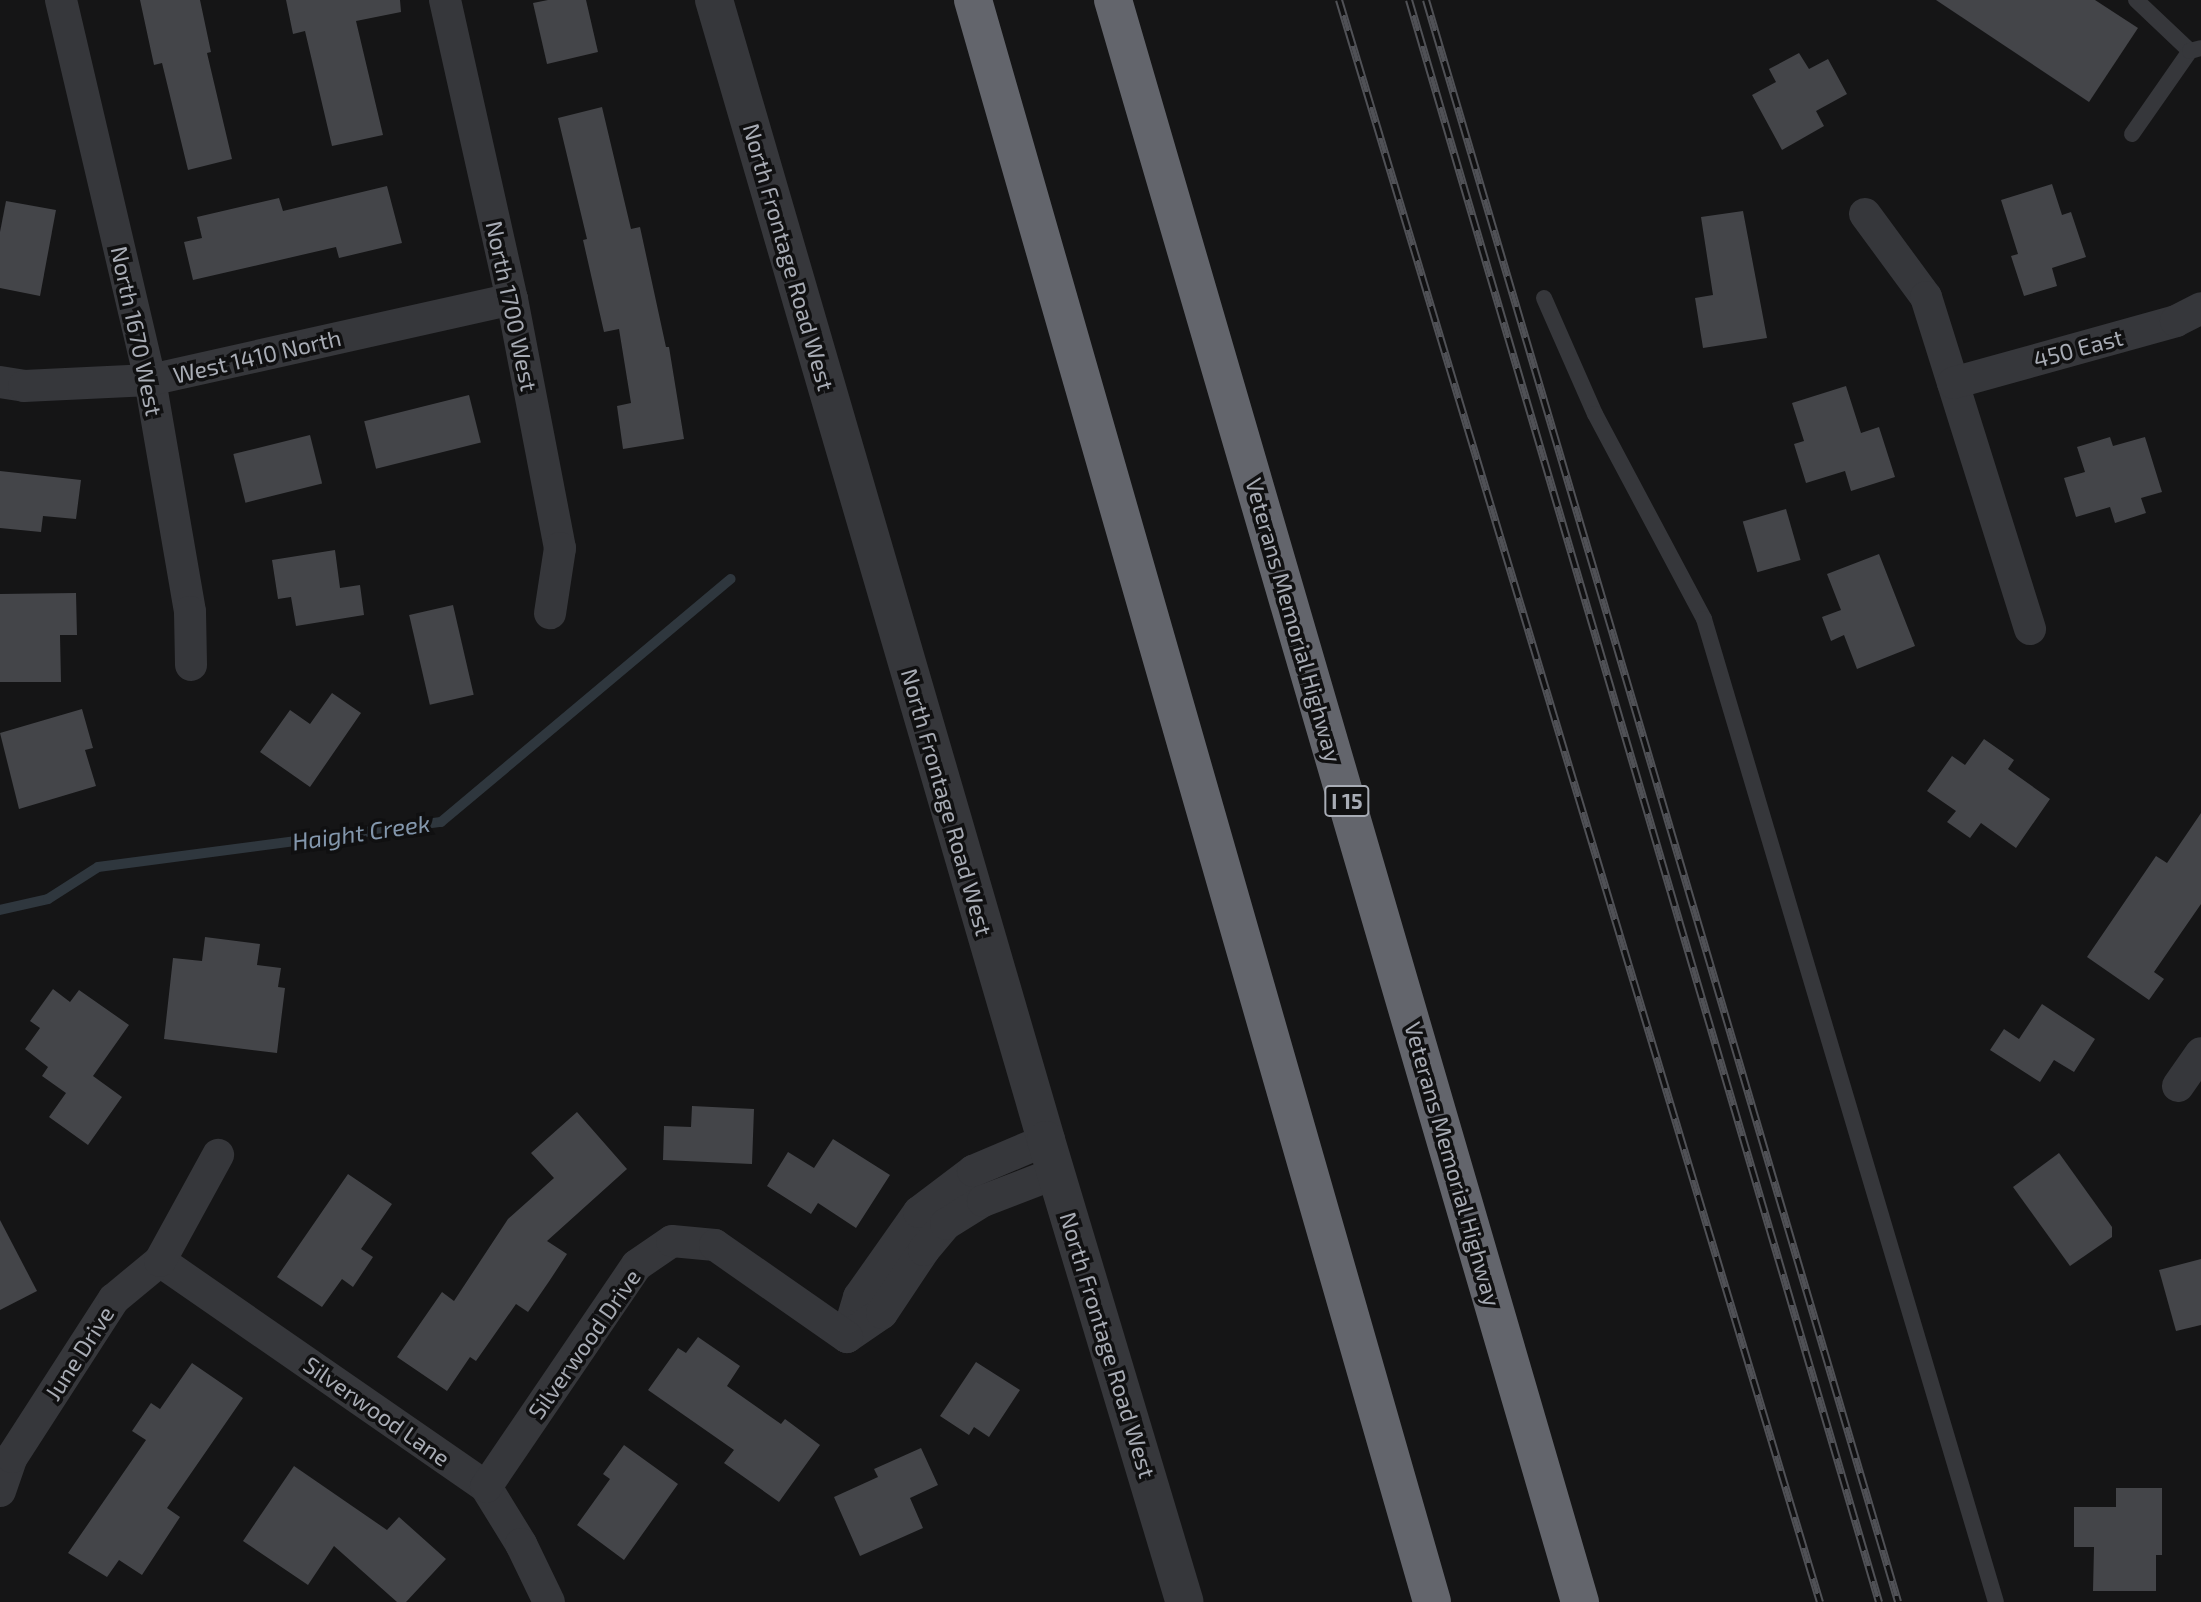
<!DOCTYPE html>
<html>
<head>
<meta charset="utf-8">
<style>
	body { margin:0 }
	#map { position:relative; width:2201px; height:1602px; overflow:hidden; background:#151516; font-family:"Exo 2",sans-serif }
	div>[style] { position:absolute }
	.stream>* { height:10px; margin:-5px; padding:0 5px; transform-origin:5px; border-radius:5px; background:#2f373e }
	.building>* { inset:0; background:#444549; transform-origin:0 0 }
	.service>* { height:16px; margin:-8px; padding:0 8px; transform-origin:8px; border-radius:8px; background:#36373b }
	.minor>* { height:32px; margin:-16px; padding:0 16px; transform-origin:16px; border-radius:16px; background:#36373b }
	.tertiary>* { height:38px; margin:-19px; padding:0 19px; transform-origin:19px; border-radius:19px; background:#36373b }
	.motorway>* { height:38px; margin:-19px; padding:0 19px; transform-origin:19px; border-radius:19px; background:#63656c }
	.rail>* { height:8px; margin-top:-4px; transform-origin:0; background:repeating-linear-gradient(90deg,#101011 0 16px,#505156 0 32px); box-sizing:border-box; border-block:2px solid #505156 }
	span { translate:-50% -50%; white-space:nowrap; text-align:center; line-height:1.15; -webkit-text-stroke:7px #101011; paint-order:stroke }
	.shield-label span { padding:2px 5px; background:#101011; border:2px solid; border-radius:5px; -webkit-text-stroke-width:0 }
	.shield-label { font-size:21px; color:#a8acb5; font-weight:700 }
	.street-label { font-size:23px; color:#a8acb5 }
	.water-label { font-size:24px; color:#8397ad; font-style:italic }
</style>
</head>
<body>
<div id="map">
	<div class="stream">
		<i style="left:0;top:910px;width:49px;rotate:-12.9deg"></i>
		<i style="left:48px;top:899px;width:59px;rotate:-32.6deg"></i>
		<i style="left:98px;top:867px;width:346px;rotate:-7.5deg"></i>
		<i style="left:441px;top:822px;width:378px;rotate:-40deg"></i>
	</div>
	<div class="building">
		<i style="clip-path:polygon(140px 0,200px 0,211px 52px,207px 53px,232px 159px,188px 170px,162px 63px,154px 65px)"></i>
		<i style="clip-path:polygon(286px 0,400px 0,401px 12px,356px 21px,383px 135px,332px 146px,305px 31px,293px 34px)"></i>
		<i style="clip-path:polygon(548px 0,586px 0,598px 52px,547px 64px,533px 3px)"></i>
		<i style="clip-path:polygon(1936px 0,2095px 0,2138px 28px,2089px 102px)"></i>
		<i style="clip-path:polygon(1799px 53px,1809px 69px,1828px 59px,1847px 94px,1816px 111px,1824px 126px,1782px 150px,1752px 95px,1776px 82px,1769px 69px)"></i>
		<i style="clip-path:polygon(602px 107px,631px 229px,640px 227px,666px 347px,669px 347px,684px 439px,623px 449px,617px 406px,631px 403px,619px 329px,604px 332px,583px 240px,587px 239px,558px 118px)"></i>
		<i style="clip-path:polygon(2052px 184px,2062px 215px,2071px 212px,2086px 257px,2052px 268px,2057px 286px,2024px 296px,2011px 256px,2018px 254px,2001px 200px)"></i>
		<i style="clip-path:polygon(387px 186px,402px 243px,339px 258px,336px 247px,193px 280px,184px 242px,202px 238px,197px 217px,279px 198px,283px 211px)"></i>
		<i style="clip-path:polygon(6px 201px,56px 210px,40px 296px,0 288px,0 232px)"></i>
		<i style="clip-path:polygon(1743px 211px,1767px 338px,1703px 348px,1695px 298px,1713px 295px,1701px 217px)"></i>
		<i style="clip-path:polygon(1846px 386px,1861px 433px,1879px 427px,1895px 477px,1851px 491px,1845px 471px,1806px 483px,1794px 444px,1804px 441px,1792px 403px)"></i>
		<i style="left:469px;top:395px;width:49px;height:108px;rotate:76deg"></i>
		<i style="left:310px;top:435px;width:50px;height:79px;rotate:76deg"></i>
		<i style="clip-path:polygon(2110px 437px,2113px 446px,2145px 437px,2162px 492px,2141px 498px,2146px 513px,2115px 523px,2110px 507px,2076px 517px,2064px 478px,2085px 472px,2077px 447px)"></i>
		<i style="clip-path:polygon(0 471px,81px 480px,76px 519px,43px 516px,41px 532px,0 528px)"></i>
		<i style="left:1786px;top:509px;width:53px;height:45px;rotate:74deg"></i>
		<i style="clip-path:polygon(335px 550px,340px 588px,360px 585px,364px 615px,296px 626px,291px 597px,278px 599px,272px 560px)"></i>
		<i style="clip-path:polygon(1879px 554px,1915px 646px,1857px 669px,1844px 635px,1831px 641px,1822px 617px,1841px 610px,1827px 574px)"></i>
		<i style="clip-path:polygon(76px 593px,77px 635px,60px 635px,61px 682px,0 682px,0 594px)"></i>
		<i style="left:453px;top:605px;width:92px;height:45px;rotate:77deg"></i>
		<i style="clip-path:polygon(332px 693px,361px 713px,310px 787px,260px 752px,290px 710px,310px 724px)"></i>
		<i style="clip-path:polygon(82px 709px,93px 748px,85px 750px,96px 786px,19px 809px,0 733px)"></i>
		<i style="clip-path:polygon(1984px 739px,2014px 760px,2008px 769px,2050px 799px,2016px 848px,1981px 823px,1970px 838px,1947px 822px,1956px 811px,1927px 791px,1952px 756px,1965px 765px)"></i>
		<i style="clip-path:polygon(2201px 813px,2201px 904px,2154px 972px,2164px 979px,2149px 1000px,2087px 957px,2156px 856px,2167px 863px)"></i>
		<i style="clip-path:polygon(205px 937px,260px 944px,257px 965px,281px 968px,278px 987px,285px 988px,277px 1053px,164px 1039px,173px 958px,202px 961px)"></i>
		<i style="clip-path:polygon(53px 989px,70px 1002px,79px 990px,129px 1025px,93px 1076px,122px 1097px,88px 1145px,49px 1117px,66px 1093px,42px 1076px,48px 1067px,25px 1049px,40px 1028px,30px 1021px)"></i>
		<i style="clip-path:polygon(2042px 1004px,2095px 1039px,2074px 1072px,2054px 1060px,2040px 1082px,1990px 1050px,2004px 1029px,2019px 1039px)"></i>
		<i style="clip-path:polygon(692px 1106px,754px 1109px,752px 1164px,663px 1160px,664px 1126px,691px 1127px)"></i>
		<i style="clip-path:polygon(577px 1112px,627px 1169px,547px 1241px,567px 1254px,550px 1280px,528px 1312px,516px 1304px,476px 1361px,470px 1357px,447px 1391px,397px 1357px,442px 1292px,454px 1301px,508px 1219px,554px 1178px,531px 1153px)"></i>
		<i style="clip-path:polygon(833px 1139px,890px 1175px,856px 1228px,818px 1203px,811px 1214px,767px 1186px,788px 1152px,814px 1168px)"></i>
		<i style="clip-path:polygon(2059px 1153px,2112px 1227px,2112px 1237px,2070px 1266px,2013px 1187px)"></i>
		<i style="clip-path:polygon(348px 1174px,392px 1204px,361px 1249px,373px 1257px,353px 1287px,342px 1279px,322px 1307px,277px 1277px)"></i>
		<i style="clip-path:polygon(0 1220px,37px 1291px,0 1310px)"></i>
		<i style="clip-path:polygon(2201px 1259px,2201px 1325px,2176px 1331px,2159px 1270px)"></i>
		<i style="clip-path:polygon(698px 1337px,740px 1366px,727px 1386px,781px 1424px,785px 1419px,820px 1445px,779px 1502px,724px 1463px,734px 1450px,648px 1390px,678px 1348px,686px 1353px)"></i>
		<i style="clip-path:polygon(976px 1362px,1020px 1390px,989px 1437px,974px 1427px,969px 1435px,940px 1416px)"></i>
		<i style="clip-path:polygon(192px 1363px,243px 1398px,167px 1508px,180px 1517px,142px 1575px,119px 1560px,107px 1577px,68px 1553px,146px 1440px,132px 1431px,151px 1403px,160px 1409px)"></i>
		<i style="clip-path:polygon(624px 1445px,678px 1484px,624px 1560px,577px 1525px,610px 1479px,603px 1474px)"></i>
		<i style="clip-path:polygon(921px 1448px,938px 1485px,910px 1498px,923px 1528px,860px 1556px,834px 1497px,878px 1477px,874px 1469px)"></i>
		<i style="clip-path:polygon(294px 1466px,387px 1530px,399px 1517px,446px 1559px,406px 1602px,397px 1602px,334px 1546px,308px 1585px,243px 1541px)"></i>
		<i style="clip-path:polygon(2116px 1488px,2162px 1488px,2162px 1555px,2156px 1555px,2156px 1591px,2093px 1591px,2094px 1547px,2074px 1547px,2074px 1507px,2116px 1507px)"></i>
	</div>
	<div class="service">
		<i style="left:2136px;top:0;width:74px;rotate:43.4deg"></i>
		<i style="left:2132px;top:134px;width:101px;rotate:-55.1deg"></i>
		<i style="left:2190px;top:51px;width:11px;rotate:-15deg"></i>
		<i style="left:1544px;top:298px;width:127px;rotate:66.3deg"></i>
		<i style="left:1595px;top:414px;width:232px;rotate:62deg"></i>
		<i style="left:1704px;top:619px;width:1025px;rotate:73.46deg"></i>
	</div>
	<div class="minor">
		<i style="left:61px;top:0;width:390px;rotate:76.8deg"></i>
		<i style="left:150px;top:380px;width:235px;rotate:80.2deg"></i>
		<i style="left:190px;top:612px;width:53px;rotate:88.9deg"></i>
		<i style="left:445px;top:0;width:306px;rotate:77.4deg"></i>
		<i style="left:512px;top:299px;width:254px;rotate:79.1deg"></i>
		<i style="left:560px;top:548px;width:66px;rotate:98.7deg"></i>
		<i style="left:1865px;top:214px;width:103px;rotate:53.7deg"></i>
		<i style="left:1926px;top:297px;width:348px;rotate:72.6deg"></i>
		<i style="left:0;top:382px;width:24px;rotate:9deg"></i>
		<i style="left:24px;top:386px;width:126px;rotate:-2.7deg"></i>
		<i style="left:150px;top:380px;width:371px;rotate:-12.6deg"></i>
		<i style="left:1953px;top:383px;width:231px;rotate:-15.5deg"></i>
		<i style="left:2176px;top:321px;width:28px;rotate:-27deg"></i>
		<i style="left:2178px;top:1086px;width:40px;rotate:-55.1deg"></i>
		<i style="left:160px;top:1261px;width:397px;rotate:34.7deg"></i>
		<i style="left:486px;top:1487px;width:67px;rotate:58.4deg"></i>
		<i style="left:521px;top:1544px;width:64px;rotate:64.2deg"></i>
		<i style="left:847px;top:1337px;width:42px;rotate:-73.3deg"></i>
		<i style="left:859px;top:1297px;width:104px;rotate:-54.8deg"></i>
		<i style="left:919px;top:1212px;width:68px;rotate:-37.2deg"></i>
		<i style="left:973px;top:1171px;width:79px;rotate:-23deg"></i>
		<i style="left:847px;top:1337px;width:42px;rotate:-34.4deg"></i>
		<i style="left:882px;top:1313px;width:76px;rotate:-56.3deg"></i>
		<i style="left:924px;top:1250px;width:34px;rotate:-50deg"></i>
		<i style="left:946px;top:1224px;width:44px;rotate:-31.9deg"></i>
		<i style="left:983px;top:1201px;width:78px;rotate:-21deg"></i>
		<i style="left:486px;top:1487px;width:268px;rotate:-55.8deg"></i>
		<i style="left:637px;top:1265px;width:42px;rotate:-34.4deg"></i>
		<i style="left:672px;top:1241px;width:43px;rotate:5.3deg"></i>
		<i style="left:715px;top:1245px;width:161px;rotate:34.9deg"></i>
		<i style="left:0;top:1491px;width:36px;rotate:-71deg"></i>
		<i style="left:12px;top:1457px;width:188px;rotate:-57.2deg"></i>
		<i style="left:114px;top:1299px;width:60px;rotate:-39.6deg"></i>
		<i style="left:160px;top:1261px;width:121px;rotate:-61.3deg"></i>
	</div>
	<div class="tertiary">
		<i style="left:714px;top:0;width:1187px;rotate:73.76deg"></i>
		<i style="left:1046px;top:1140px;width:482px;rotate:73.3deg"></i>
	</div>
	<div class="motorway">
		<i style="left:973px;top:0;width:1666px;rotate:74.01deg"></i>
		<i style="left:1113px;top:0;width:1669px;rotate:73.75deg"></i>
	</div>
	<div class="rail">
		<i style="left:1339px;top:0;width:1673px;rotate:73.29deg"></i>
		<i style="left:1409px;top:0;width:1670px;rotate:73.65deg"></i>
		<i style="left:1426px;top:0;width:1670px;rotate:73.58deg"></i>
	</div>
	<div class="shield-label">
		<span style="left:1347px;top:801px">I 15</span>
	</div>
	<div class="street-label">
		<span style="left:789px;top:257px;rotate:74deg">North Frontage Road West</span>
		<span style="left:512px;top:306px;rotate:78deg">North 1700 West</span>
		<span style="left:137px;top:331px;rotate:78deg">North 1670 West</span>
		<span style="left:2078px;top:348px;rotate:-15deg">450 East</span>
		<span style="left:257px;top:356px;rotate:-13deg">West 1410 North</span>
		<span style="left:1294px;top:620px;rotate:74deg">Veterans Memorial Highway</span>
		<span style="left:947px;top:802px;rotate:74deg">North Frontage Road West</span>
		<span style="left:1453px;top:1164px;rotate:74deg">Veterans Memorial Highway</span>
		<span style="left:584px;top:1344px;rotate:-55deg">Silverwood Drive</span>
		<span style="left:1108px;top:1345px;rotate:73deg">North Frontage Road West</span>
		<span style="left:79px;top:1353px;rotate:-57deg">June Drive</span>
		<span style="left:377px;top:1411px;rotate:35deg">Silverwood Lane</span>
	</div>
	<div class="water-label">
		<span style="left:361px;top:832px;rotate:-8deg">Haight Creek</span>
	</div>
</div>
</body>
</html>
